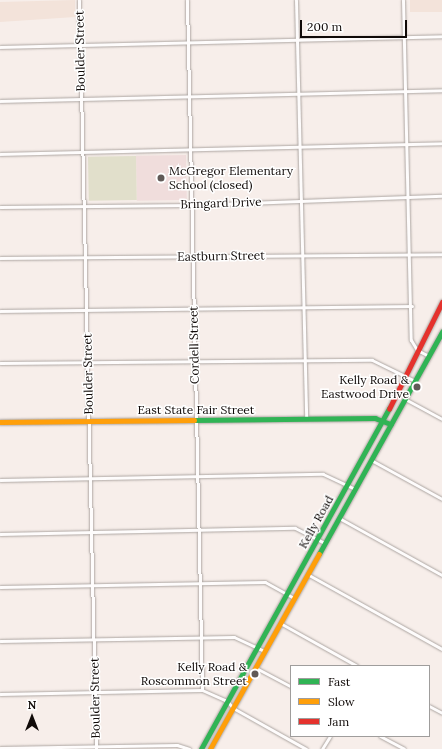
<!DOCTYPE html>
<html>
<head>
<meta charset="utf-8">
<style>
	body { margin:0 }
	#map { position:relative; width:442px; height:749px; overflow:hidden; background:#f7eeea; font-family:Lora,serif }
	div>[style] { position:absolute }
	.built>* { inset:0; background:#f3e3da; transform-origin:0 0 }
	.education>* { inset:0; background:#f0dddc; transform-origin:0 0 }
	.green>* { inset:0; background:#e1dfcb; transform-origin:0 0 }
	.roads { filter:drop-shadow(0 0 1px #ada6a2) drop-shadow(0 0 1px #ada6a2) }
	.street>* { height:3px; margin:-1.5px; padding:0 1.5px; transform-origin:1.5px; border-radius:1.5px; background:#fefcfc }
	.fast>* { height:4.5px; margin:-2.25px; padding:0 2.25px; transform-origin:2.25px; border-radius:2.25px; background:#30b455 }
	.slow>* { height:4.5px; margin:-2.25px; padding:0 2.25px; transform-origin:2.25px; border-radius:2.25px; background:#ff9f0a }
	.jam>* { height:4.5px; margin:-2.25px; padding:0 2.25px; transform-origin:2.25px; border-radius:2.25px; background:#e5322d }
	.dots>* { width:11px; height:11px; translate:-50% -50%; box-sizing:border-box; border:2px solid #fff; border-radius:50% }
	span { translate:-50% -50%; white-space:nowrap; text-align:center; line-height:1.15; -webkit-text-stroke:3px #fff; paint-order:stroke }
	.street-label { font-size:12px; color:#100a08 }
	.poi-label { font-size:12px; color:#100a08 }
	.left { translate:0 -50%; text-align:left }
	.right { translate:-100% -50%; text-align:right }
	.legend { position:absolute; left:290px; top:665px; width:140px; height:72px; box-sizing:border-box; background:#fff; border:1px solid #9f9d9c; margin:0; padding:5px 7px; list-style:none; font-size:12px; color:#100a08 }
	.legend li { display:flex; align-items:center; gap:8px; height:20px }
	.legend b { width:20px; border:1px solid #9f9d9c }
	.north { position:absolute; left:12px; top:697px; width:40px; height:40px; -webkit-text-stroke:3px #fff; paint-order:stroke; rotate:0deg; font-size:11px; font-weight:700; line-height:16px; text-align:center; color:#100a08 }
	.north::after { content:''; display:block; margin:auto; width:14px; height:18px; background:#100a08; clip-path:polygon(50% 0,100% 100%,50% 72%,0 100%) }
	.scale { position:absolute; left:300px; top:20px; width:107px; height:18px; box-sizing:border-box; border:2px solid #100a08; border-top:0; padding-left:5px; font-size:12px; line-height:14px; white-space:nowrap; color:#100a08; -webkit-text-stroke:3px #fff; paint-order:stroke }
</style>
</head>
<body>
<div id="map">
	<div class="built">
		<i style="clip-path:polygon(75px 0,75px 17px,0 22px,0 2px)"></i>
		<i style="left:410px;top:0;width:32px;height:12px"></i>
	</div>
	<div class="education">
		<i style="left:186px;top:155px;width:45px;height:50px;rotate:89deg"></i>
	</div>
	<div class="green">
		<i style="left:136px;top:156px;width:44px;height:48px;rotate:89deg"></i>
	</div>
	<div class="roads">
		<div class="street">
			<i style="left:79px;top:0;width:749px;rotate:88.7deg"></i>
			<i style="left:187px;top:0;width:690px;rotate:88.75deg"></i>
			<i style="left:296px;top:0;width:419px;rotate:88.6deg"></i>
			<i style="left:403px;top:0;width:340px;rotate:88.7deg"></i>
			<i style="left:411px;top:340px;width:12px;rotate:59deg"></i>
			<i style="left:417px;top:350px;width:13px;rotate:27deg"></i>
			<i style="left:0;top:47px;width:442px;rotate:-1.4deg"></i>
			<i style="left:0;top:101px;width:442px;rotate:-1.4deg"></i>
			<i style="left:0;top:154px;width:442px;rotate:-1.4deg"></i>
			<i style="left:0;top:207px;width:192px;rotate:-0.6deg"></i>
			<i style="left:192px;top:205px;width:250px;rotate:-2.1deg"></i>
			<i style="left:0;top:258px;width:442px;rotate:-0.5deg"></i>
			<i style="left:0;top:311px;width:412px;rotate:-0.7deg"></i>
			<i style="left:0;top:363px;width:372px;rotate:-0.5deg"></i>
			<i style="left:372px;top:360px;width:48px;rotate:26deg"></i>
			<i style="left:405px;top:399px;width:42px;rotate:28.4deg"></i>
			<i style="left:371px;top:460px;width:81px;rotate:28.8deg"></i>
			<i style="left:0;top:480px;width:323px;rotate:-1.1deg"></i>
			<i style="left:323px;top:474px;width:35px;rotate:25deg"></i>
			<i style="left:339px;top:518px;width:118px;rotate:29deg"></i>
			<i style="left:0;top:534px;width:295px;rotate:-1.2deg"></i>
			<i style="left:295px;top:528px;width:34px;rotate:27deg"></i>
			<i style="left:307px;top:574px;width:154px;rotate:29.1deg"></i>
			<i style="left:0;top:587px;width:265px;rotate:-1.1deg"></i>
			<i style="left:265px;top:582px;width:33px;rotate:29deg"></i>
			<i style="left:280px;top:623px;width:88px;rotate:29.2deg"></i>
			<i style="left:0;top:641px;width:234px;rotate:-1deg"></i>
			<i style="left:234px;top:637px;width:33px;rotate:25deg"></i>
			<i style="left:256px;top:668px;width:40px;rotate:28deg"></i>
			<i style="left:0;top:694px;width:202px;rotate:-1.1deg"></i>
			<i style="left:202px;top:690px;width:27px;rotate:24deg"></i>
			<i style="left:227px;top:701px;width:9px;rotate:49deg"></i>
			<i style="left:233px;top:708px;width:84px;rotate:29.3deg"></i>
			<i style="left:429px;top:706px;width:15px;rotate:28deg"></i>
			<i style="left:380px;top:736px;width:27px;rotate:28deg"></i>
			<i style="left:0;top:748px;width:177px;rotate:-1deg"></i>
			<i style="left:177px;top:745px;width:13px;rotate:18deg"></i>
			<i style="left:322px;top:749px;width:15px;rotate:-58deg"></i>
		</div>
		<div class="fast">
			<i style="left:194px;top:420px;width:181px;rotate:-0.6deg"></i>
			<i style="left:375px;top:418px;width:17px;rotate:21deg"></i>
			<i style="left:319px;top:554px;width:254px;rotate:-61deg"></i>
			<i style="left:201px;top:749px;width:389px;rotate:-61.1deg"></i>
		</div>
		<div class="slow">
			<i style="left:0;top:422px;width:194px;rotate:-0.6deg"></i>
			<i style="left:210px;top:749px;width:223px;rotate:-60.8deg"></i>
		</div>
		<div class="jam">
			<i style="left:389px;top:409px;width:119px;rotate:-63.6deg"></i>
		</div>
	</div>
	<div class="dots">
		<i style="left:161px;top:178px;background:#615a57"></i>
		<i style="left:417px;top:387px;background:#615a57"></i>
		<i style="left:255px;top:674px;background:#615a57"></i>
	</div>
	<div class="street-label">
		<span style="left:80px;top:51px;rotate:-91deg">Boulder Street</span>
		<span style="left:221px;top:203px;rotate:-2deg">Bringard Drive</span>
		<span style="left:221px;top:256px;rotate:-1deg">Eastburn Street</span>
		<span style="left:194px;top:345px;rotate:-91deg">Cordell Street</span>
		<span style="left:88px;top:374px;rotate:-91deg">Boulder Street</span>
		<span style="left:196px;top:410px">East State Fair Street</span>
		<span style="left:316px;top:522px;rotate:-61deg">Kelly Road</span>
		<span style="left:95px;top:698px;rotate:-91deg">Boulder Street</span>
	</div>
	<div class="poi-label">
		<span class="left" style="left:169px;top:178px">McGregor Elementary<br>School (closed)</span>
		<span class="right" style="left:409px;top:387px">Kelly Road &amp;<br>Eastwood Drive</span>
		<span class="right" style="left:247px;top:674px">Kelly Road &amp;<br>Roscommon Street</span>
	</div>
	<ul class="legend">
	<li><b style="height:5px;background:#30b455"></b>Fast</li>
	<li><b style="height:5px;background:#ff9f0a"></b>Slow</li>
	<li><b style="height:5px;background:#e5322d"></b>Jam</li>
	</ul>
	<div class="north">N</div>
	<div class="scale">200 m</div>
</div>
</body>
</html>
